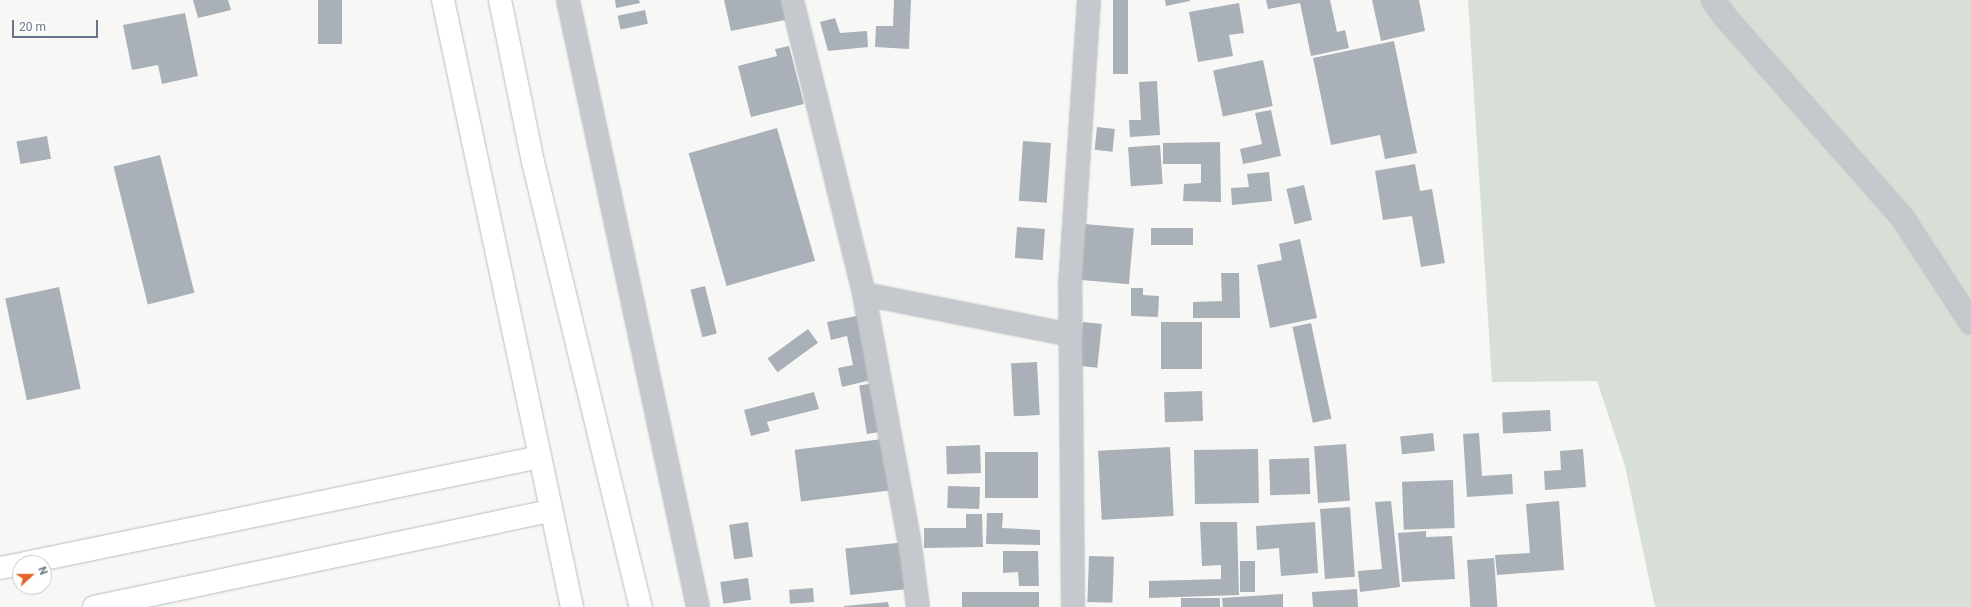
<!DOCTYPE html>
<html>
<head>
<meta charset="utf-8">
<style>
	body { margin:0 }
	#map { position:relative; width:1971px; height:607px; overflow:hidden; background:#f7f8f5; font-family:Roboto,sans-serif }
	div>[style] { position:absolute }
	.green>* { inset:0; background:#d8dfd6 }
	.building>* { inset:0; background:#a9b0b7; transform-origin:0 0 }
	.roads { filter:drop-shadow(0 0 1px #b8bcc1) drop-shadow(0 0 1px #b8bcc1) }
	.street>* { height:22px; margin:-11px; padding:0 11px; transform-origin:11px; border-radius:11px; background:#c5c8cc }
	.secondary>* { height:22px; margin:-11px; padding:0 11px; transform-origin:11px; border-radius:11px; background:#fff }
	span { translate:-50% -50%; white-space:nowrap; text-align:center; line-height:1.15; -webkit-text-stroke:4px #fff; paint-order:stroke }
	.north { position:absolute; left:12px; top:555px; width:40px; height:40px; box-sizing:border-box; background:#fff; border:1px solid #c2c8cf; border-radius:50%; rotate:69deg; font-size:11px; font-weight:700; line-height:16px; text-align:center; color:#677586 }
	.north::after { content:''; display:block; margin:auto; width:14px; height:18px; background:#e36429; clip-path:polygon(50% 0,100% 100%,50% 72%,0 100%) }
	.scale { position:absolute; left:12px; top:20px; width:86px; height:18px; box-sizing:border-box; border:2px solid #677586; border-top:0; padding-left:5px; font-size:12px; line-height:14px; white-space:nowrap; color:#677586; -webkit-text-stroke:3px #fff; paint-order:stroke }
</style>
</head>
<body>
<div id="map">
	<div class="green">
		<i style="clip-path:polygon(1468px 0,1971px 0,1971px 607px,1655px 607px,1625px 466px,1597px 381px,1492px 382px)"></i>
	</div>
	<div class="building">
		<i style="clip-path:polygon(193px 0,228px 0,231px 10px,198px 18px)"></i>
		<i style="left:318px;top:0;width:24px;height:44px"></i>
		<i style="clip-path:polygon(615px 0,639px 0,640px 3px,616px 8px)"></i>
		<i style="clip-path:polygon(724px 0,786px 0,790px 19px,731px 31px)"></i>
		<i style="clip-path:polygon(894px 0,911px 0,909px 49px,875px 47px,876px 26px,893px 26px)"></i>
		<i style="left:1113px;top:0;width:15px;height:74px"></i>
		<i style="clip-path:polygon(1165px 0,1190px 0,1190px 1px,1166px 6px)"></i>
		<i style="clip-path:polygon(1266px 0,1330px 0,1337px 32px,1345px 30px,1349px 48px,1311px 56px,1300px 3px,1268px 9px)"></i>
		<i style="clip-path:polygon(1372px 0,1419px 0,1425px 31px,1381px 41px)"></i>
		<i style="clip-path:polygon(1239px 3px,1244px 33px,1229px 35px,1233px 56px,1198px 62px,1189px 12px)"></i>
		<i style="left:645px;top:10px;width:14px;height:28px;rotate:78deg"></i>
		<i style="clip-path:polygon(185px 13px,198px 76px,162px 84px,158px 65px,132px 70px,123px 25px)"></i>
		<i style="clip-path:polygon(835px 18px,840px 33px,867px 31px,868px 47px,828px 51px,820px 22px)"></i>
		<i style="clip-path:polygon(1394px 41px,1417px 153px,1385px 159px,1380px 135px,1331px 145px,1313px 58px)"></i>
		<i style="clip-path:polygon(789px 46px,804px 104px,751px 117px,738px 66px,777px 56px,775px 49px)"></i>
		<i style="left:1263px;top:60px;width:47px;height:51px;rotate:78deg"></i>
		<i style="clip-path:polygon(1157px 81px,1160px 135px,1130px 137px,1129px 120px,1141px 120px,1139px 82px)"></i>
		<i style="clip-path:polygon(1271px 110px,1281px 156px,1243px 164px,1240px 149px,1262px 144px,1255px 113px)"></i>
		<i style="left:1097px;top:127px;width:18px;height:23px;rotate:6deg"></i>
		<i style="left:777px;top:128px;width:138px;height:92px;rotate:74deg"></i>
		<i style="left:47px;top:136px;width:23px;height:31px;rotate:80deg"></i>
		<i style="left:1023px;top:141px;width:28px;height:60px;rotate:4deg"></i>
		<i style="clip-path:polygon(1220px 142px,1221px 202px,1183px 201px,1184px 184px,1201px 183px,1201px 164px,1163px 164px,1163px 143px)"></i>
		<i style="left:1160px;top:145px;width:39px;height:32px;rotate:86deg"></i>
		<i style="left:160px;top:155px;width:142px;height:48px;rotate:76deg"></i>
		<i style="clip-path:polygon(1415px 164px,1420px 191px,1432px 189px,1445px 263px,1421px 267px,1412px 216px,1383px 220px,1375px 171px)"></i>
		<i style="clip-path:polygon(1269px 172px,1272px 201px,1232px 205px,1231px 188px,1249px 187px,1247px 174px)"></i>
		<i style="left:1304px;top:185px;width:36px;height:18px;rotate:77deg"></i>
		<i style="left:1084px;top:224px;width:50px;height:56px;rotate:5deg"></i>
		<i style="left:1017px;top:227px;width:28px;height:31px;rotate:4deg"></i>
		<i style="left:1151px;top:228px;width:42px;height:17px"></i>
		<i style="clip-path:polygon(1300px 239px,1317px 318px,1270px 328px,1257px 265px,1282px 260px,1279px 244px)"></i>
		<i style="clip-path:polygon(1221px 273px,1239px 273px,1240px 318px,1193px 318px,1193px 302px,1222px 301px)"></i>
		<i style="left:705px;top:286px;width:49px;height:15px;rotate:76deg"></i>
		<i style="left:59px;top:287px;width:104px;height:55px;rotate:78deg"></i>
		<i style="clip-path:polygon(1131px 288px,1143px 288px,1143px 295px,1159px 296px,1158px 317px,1131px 316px)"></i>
		<i style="clip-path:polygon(861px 315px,875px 379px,842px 387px,838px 368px,853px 365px,847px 336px,831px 340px,827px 322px)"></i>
		<i style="left:1083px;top:322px;width:19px;height:44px;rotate:6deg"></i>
		<i style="left:1161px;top:322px;width:41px;height:47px"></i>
		<i style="left:1311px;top:323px;width:98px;height:19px;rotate:78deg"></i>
		<i style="left:808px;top:329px;width:17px;height:50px;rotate:54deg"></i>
		<i style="left:1037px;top:362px;width:53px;height:26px;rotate:87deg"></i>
		<i style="left:875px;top:383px;width:49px;height:16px;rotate:81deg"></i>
		<i style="left:1202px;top:391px;width:30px;height:38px;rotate:88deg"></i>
		<i style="clip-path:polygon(814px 392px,819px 409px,767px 422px,770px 431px,751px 436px,744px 410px)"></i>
		<i style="left:1550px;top:410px;width:21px;height:48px;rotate:87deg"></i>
		<i style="left:1433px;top:433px;width:18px;height:33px;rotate:84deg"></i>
		<i style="clip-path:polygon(1479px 433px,1482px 476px,1512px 474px,1513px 494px,1467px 497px,1463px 434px)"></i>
		<i style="left:883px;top:439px;width:52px;height:89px;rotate:83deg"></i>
		<i style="left:1346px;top:444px;width:57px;height:32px;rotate:86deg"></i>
		<i style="left:980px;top:445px;width:28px;height:34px;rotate:88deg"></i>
		<i style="left:1170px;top:447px;width:69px;height:72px;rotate:87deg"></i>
		<i style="left:1258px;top:449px;width:54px;height:64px;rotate:89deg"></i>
		<i style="clip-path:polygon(1583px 449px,1586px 487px,1545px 490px,1544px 471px,1561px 470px,1560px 451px)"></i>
		<i style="left:985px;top:452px;width:53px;height:46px"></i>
		<i style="left:1309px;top:458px;width:36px;height:40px;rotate:88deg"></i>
		<i style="left:1453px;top:480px;width:48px;height:51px;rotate:88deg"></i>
		<i style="left:948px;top:486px;width:32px;height:22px;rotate:2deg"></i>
		<i style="clip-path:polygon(1391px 501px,1400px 587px,1360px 592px,1358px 571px,1382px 569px,1375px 502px)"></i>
		<i style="clip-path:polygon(1559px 501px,1564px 570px,1497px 575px,1495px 555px,1530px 553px,1526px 504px)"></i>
		<i style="left:1350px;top:507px;width:70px;height:30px;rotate:86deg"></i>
		<i style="clip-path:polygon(987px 513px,1003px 513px,1002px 528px,1040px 530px,1040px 545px,986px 544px)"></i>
		<i style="clip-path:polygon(966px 514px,982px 514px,983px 547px,924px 548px,924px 528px,966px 528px)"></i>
		<i style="left:748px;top:522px;width:35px;height:19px;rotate:82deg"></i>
		<i style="clip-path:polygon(1200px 522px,1237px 522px,1239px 595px,1149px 598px,1149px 581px,1221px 579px,1221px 565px,1202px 566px)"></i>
		<i style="clip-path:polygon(1315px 522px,1318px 573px,1281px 576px,1279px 548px,1257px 550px,1256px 526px)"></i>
		<i style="clip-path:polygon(1426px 531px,1426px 537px,1452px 536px,1455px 579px,1402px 582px,1398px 533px)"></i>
		<i style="left:906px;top:542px;width:47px;height:61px;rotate:84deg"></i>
		<i style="clip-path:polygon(1003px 551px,1038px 551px,1039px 586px,1019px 586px,1018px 572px,1003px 573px)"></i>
		<i style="left:1089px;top:556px;width:25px;height:46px;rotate:2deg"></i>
		<i style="left:1494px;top:558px;width:49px;height:27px;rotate:86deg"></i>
		<i style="left:1240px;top:561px;width:15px;height:31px"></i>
		<i style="left:748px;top:578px;width:22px;height:28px;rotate:82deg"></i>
		<i style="left:813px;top:588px;width:14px;height:24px;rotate:86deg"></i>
		<i style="clip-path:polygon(1357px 589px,1358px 607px,1313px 607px,1312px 592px)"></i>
		<i style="left:962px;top:592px;width:77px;height:15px"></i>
		<i style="clip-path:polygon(1283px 594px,1283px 607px,1223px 607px,1222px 598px)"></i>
		<i style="left:1220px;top:598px;width:9px;height:39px;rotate:90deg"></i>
		<i style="clip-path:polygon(888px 602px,889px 607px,844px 607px,844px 606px)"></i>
	</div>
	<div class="roads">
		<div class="street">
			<i style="left:568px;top:0;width:621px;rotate:77.91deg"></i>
			<i style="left:792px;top:0;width:303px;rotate:76.2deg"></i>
			<i style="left:864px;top:294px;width:248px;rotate:79.6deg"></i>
			<i style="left:909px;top:538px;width:70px;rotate:82.6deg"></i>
			<i style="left:1713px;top:0;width:22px;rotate:54deg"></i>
			<i style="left:1726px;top:18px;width:266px;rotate:48.5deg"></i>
			<i style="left:1902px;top:217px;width:126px;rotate:56.9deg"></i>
			<i style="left:864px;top:294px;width:211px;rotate:11.2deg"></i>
			<i style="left:1073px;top:607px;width:321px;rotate:-90.5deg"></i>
			<i style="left:1070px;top:286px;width:287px;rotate:-86.2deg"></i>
		</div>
		<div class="secondary">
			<i style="left:443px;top:0;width:621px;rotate:78deg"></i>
			<i style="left:500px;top:0;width:165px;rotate:78.5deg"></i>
			<i style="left:533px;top:162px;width:458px;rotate:76.4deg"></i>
			<i style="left:25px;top:563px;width:526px;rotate:-11.63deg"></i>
			<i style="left:0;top:568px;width:20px;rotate:-11deg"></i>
			<i style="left:94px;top:607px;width:467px;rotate:-11.9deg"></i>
		</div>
	</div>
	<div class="north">N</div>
	<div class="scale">20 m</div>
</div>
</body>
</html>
